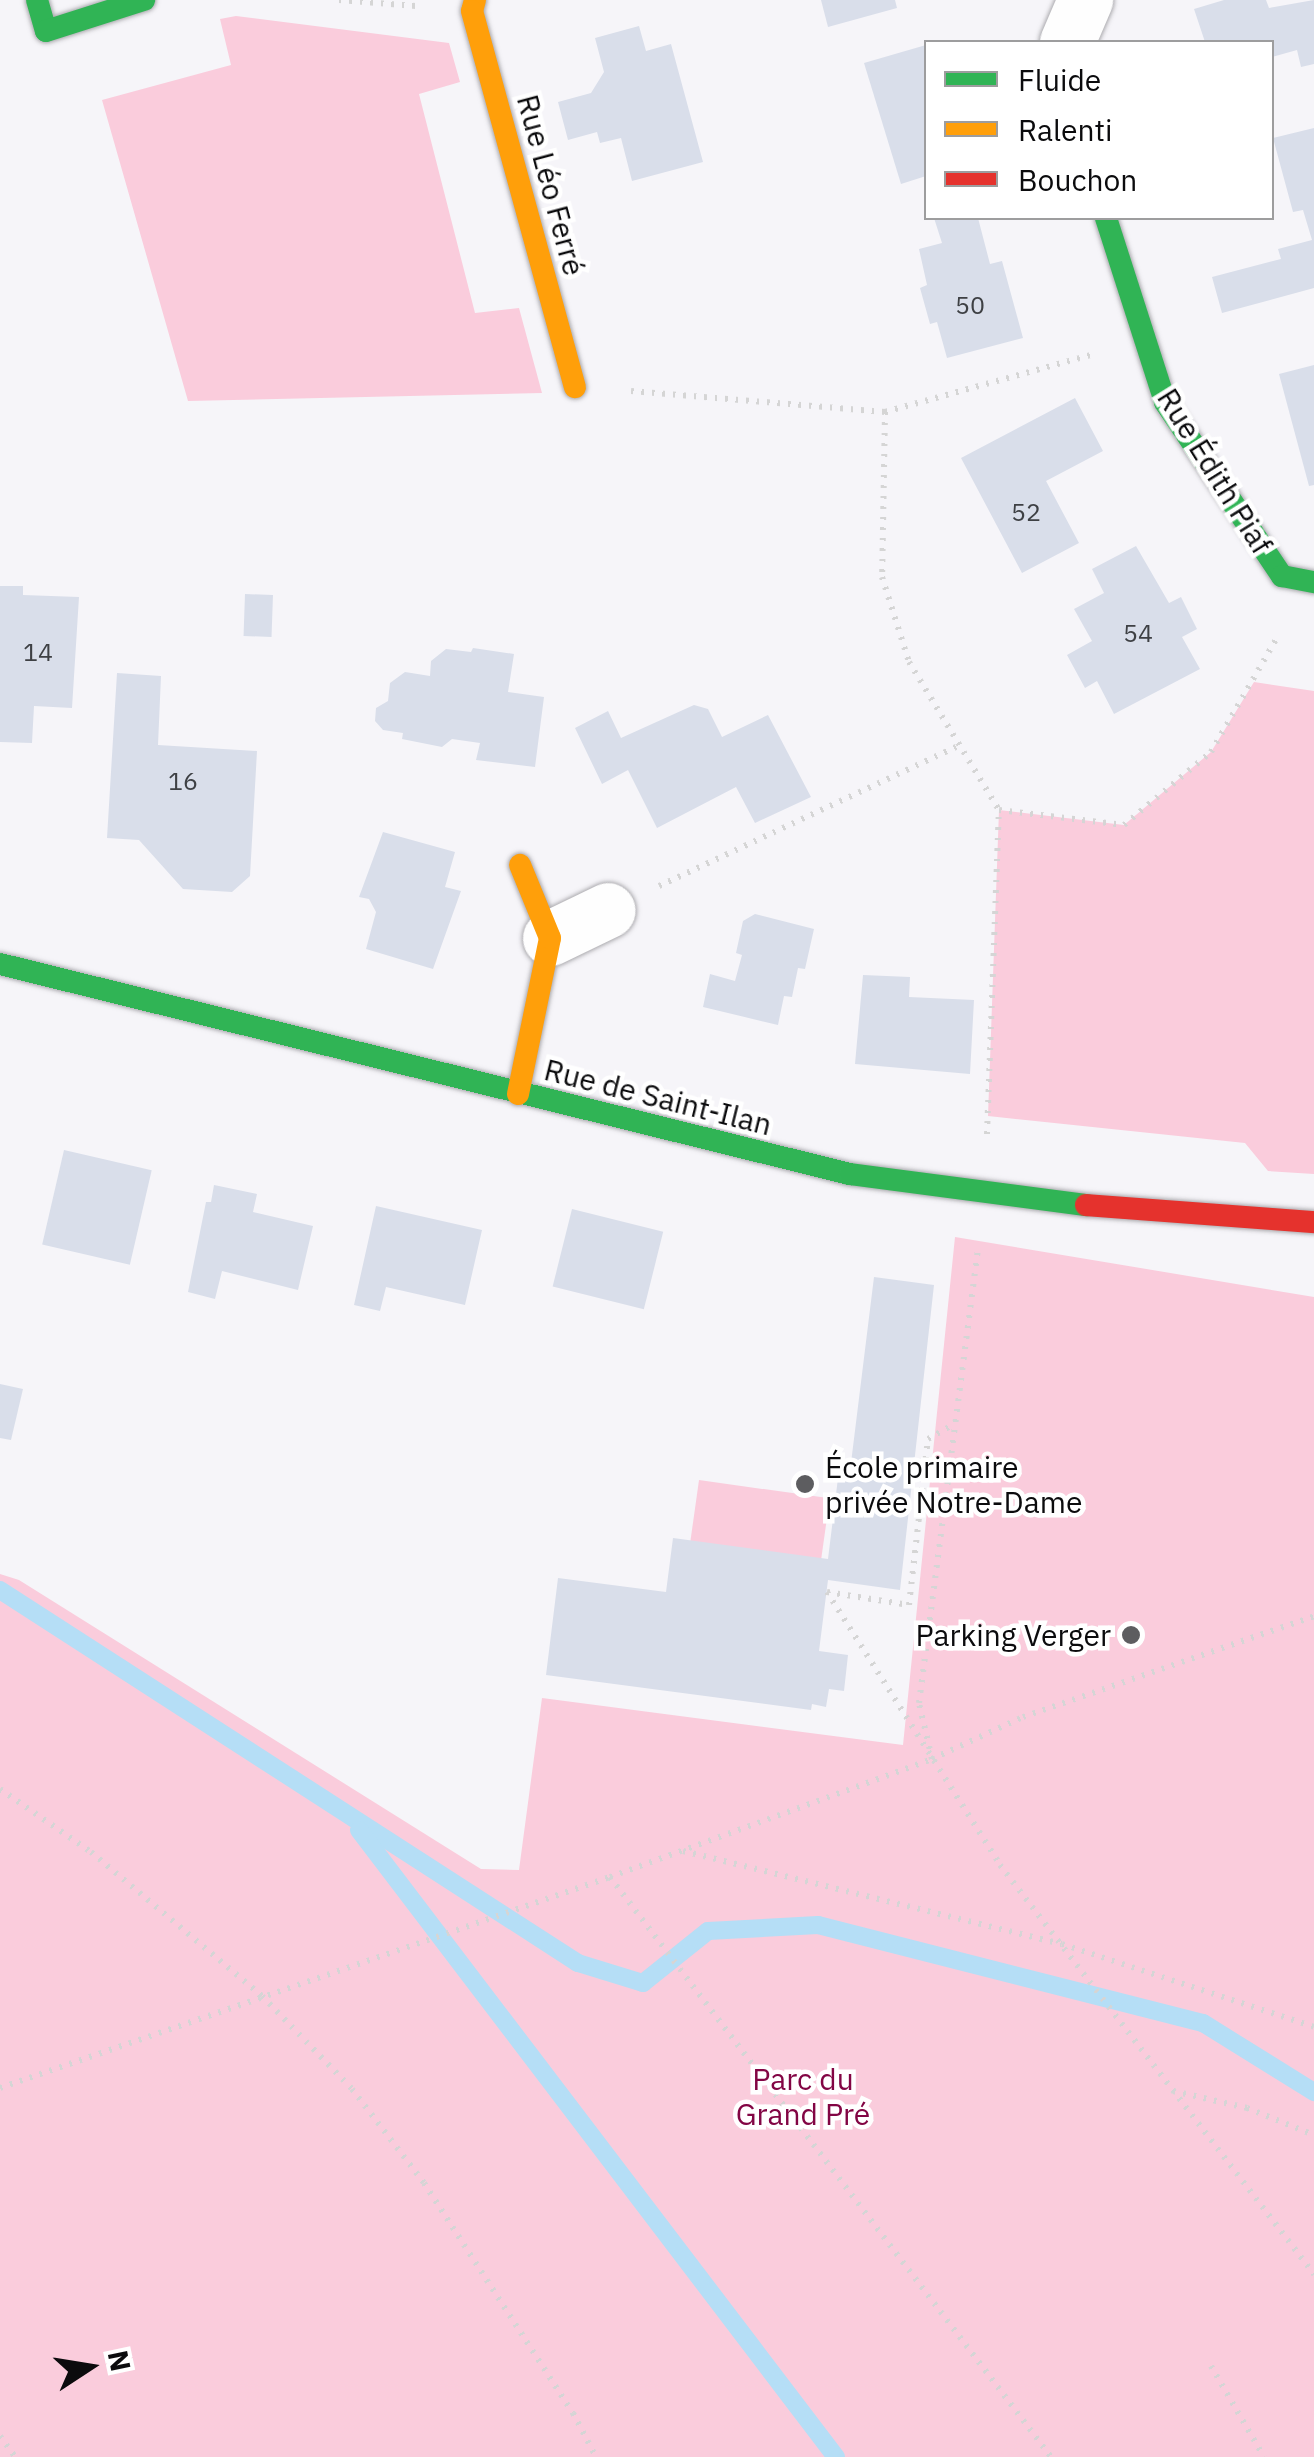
<!DOCTYPE html>
<html>
<head>
<meta charset="utf-8">
<style>
	body { margin:0 }
	#map { position:relative; width:1314px; height:2457px; overflow:hidden; background:#f6f5f9; font-family:"IBM Plex Sans",sans-serif }
	div>[style] { position:absolute }
	.green>* { inset:0; background:#faccdc; transform-origin:0 0 }
	.stream>* { height:18px; margin:-9px; padding:0 9px; transform-origin:9px; border-radius:9px; background:#b5def6 }
	.building>* { inset:0; background:#d9deea; transform-origin:0 0 }
	.path>* { height:6px; margin-top:-3px; transform-origin:0; background:repeating-linear-gradient(90deg,#d5d5d5 0 2.5px,transparent 0 10.5px) }
	.roads { filter:drop-shadow(0 0 2px #acabaf) drop-shadow(0 0 2px #acabaf) }
	.street>* { height:55px; margin:-27.5px; padding:0 27.5px; transform-origin:27.5px; border-radius:27.5px; background:#fefefe }
	.fast>* { height:22px; margin:-11px; padding:0 11px; transform-origin:11px; border-radius:11px; background:#30b455 }
	.slow>* { height:22px; margin:-11px; padding:0 11px; transform-origin:11px; border-radius:11px; background:#ff9f0a }
	.jam>* { height:22px; margin:-11px; padding:0 11px; transform-origin:11px; border-radius:11px; background:#e5322d }
	.dots>* { width:28px; height:28px; translate:-50% -50%; box-sizing:border-box; border:5px solid #fff; border-radius:50% }
	span { translate:-50% -50%; white-space:nowrap; text-align:center; line-height:1.15; -webkit-text-stroke:9px #fff; paint-order:stroke }
	.number-label { font-size:25px; color:#3e4044 }
	.number-label span { -webkit-text-stroke-width:0 }
	.street-label { font-size:30px; color:#0b0b0d }
	.poi-label { font-size:30px; color:#0b0b0d }
	.left { translate:0 -50%; text-align:left }
	.right { translate:-100% -50%; text-align:right }
	.park-label { font-size:30px; color:#820544 }
	.legend { position:absolute; left:924px; top:40px; width:350px; height:180px; box-sizing:border-box; background:#fff; border:2px solid #9d9d9e; margin:0; padding:12px 18px; list-style:none; font-size:30px; color:#0b0b0d }
	.legend li { display:flex; align-items:center; gap:20px; height:50px }
	.legend b { width:50px; border:2px solid #9d9d9e }
	.north { position:absolute; left:40px; top:2317px; width:100px; height:100px; -webkit-text-stroke:8px #fff; paint-order:stroke; rotate:78deg; font-size:28px; font-weight:700; line-height:40px; text-align:center; color:#0b0b0d }
	.north::after { content:''; display:block; margin:auto; width:35px; height:45px; background:#0b0b0d; clip-path:polygon(50% 0,100% 100%,50% 72%,0 100%) }
</style>
</head>
<body>
<div id="map">
	<div class="green">
		<i style="clip-path:polygon(236px 16px,449px 43px,460px 82px,419px 94px,475px 313px,519px 308px,542px 393px,188px 401px,102px 100px,231px 65px,220px 19px)"></i>
		<i style="clip-path:polygon(1254px 682px,1314px 691px,1314px 1174px,1268px 1171px,1245px 1143px,988px 1116px,999px 810px,1124px 825px,1211px 752px)"></i>
		<i style="clip-path:polygon(955px 1237px,1314px 1297px,1314px 2457px,0 2457px,0 1574px,19px 1580px,481px 1869px,519px 1870px,542px 1698px,903px 1745px)"></i>
		<i style="left:699px;top:1480px;width:132px;height:74px;rotate:8deg"></i>
	</div>
	<div class="stream">
		<i style="left:0;top:1590px;width:688px;rotate:32.84deg"></i>
		<i style="left:578px;top:1963px;width:68px;rotate:17.1deg"></i>
		<i style="left:643px;top:1983px;width:83px;rotate:-38.7deg"></i>
		<i style="left:708px;top:1931px;width:110px;rotate:-3.1deg"></i>
		<i style="left:818px;top:1925px;width:397px;rotate:14.3deg"></i>
		<i style="left:1203px;top:2023px;width:131px;rotate:31.9deg"></i>
		<i style="left:359px;top:1830px;width:788px;rotate:52.74deg"></i>
	</div>
	<div class="building">
		<i style="clip-path:polygon(821px 0,895px 0,897px 8px,828px 27px)"></i>
		<i style="clip-path:polygon(1224px 0,1266px 0,1269px 8px,1314px 0,1314px 64px,1301px 67px,1297px 50px,1272px 57px,1272px 42px,1205px 42px,1194px 9px)"></i>
		<i style="clip-path:polygon(639px 26px,646px 51px,671px 44px,703px 162px,632px 181px,621px 138px,600px 143px,597px 132px,568px 140px,558px 102px,591px 93px,604px 72px,595px 38px)"></i>
		<i style="clip-path:polygon(926px 45px,926px 176px,901px 184px,864px 63px)"></i>
		<i style="clip-path:polygon(1314px 128px,1314px 288px,1222px 313px,1212px 277px,1281px 259px,1278px 249px,1312px 240px,1303px 210px,1293px 212px,1273px 138px)"></i>
		<i style="clip-path:polygon(934px 218px,978px 218px,990px 264px,1002px 261px,1023px 338px,947px 358px,937px 322px,930px 324px,920px 288px,927px 285px,919px 249px,942px 243px)"></i>
		<i style="clip-path:polygon(1314px 365px,1314px 485px,1309px 486px,1279px 374px)"></i>
		<i style="clip-path:polygon(1075px 398px,1103px 451px,1046px 481px,1079px 543px,1022px 573px,961px 458px)"></i>
		<i style="clip-path:polygon(1136px 546px,1169px 603px,1181px 597px,1197px 629px,1182px 637px,1200px 669px,1114px 714px,1097px 681px,1085px 688px,1067px 655px,1092px 641px,1074px 609px,1104px 593px,1092px 569px)"></i>
		<i style="clip-path:polygon(0 586px,23px 586px,23px 595px,79px 597px,72px 708px,34px 706px,32px 743px,0 742px)"></i>
		<i style="left:245px;top:594px;width:28px;height:42px;rotate:2deg"></i>
		<i style="clip-path:polygon(473px 648px,514px 654px,508px 692px,544px 697px,535px 767px,476px 760px,480px 743px,452px 739px,442px 747px,402px 739px,403px 733px,383px 730px,375px 721px,376px 708px,388px 701px,390px 683px,405px 672px,430px 676px,431px 661px,446px 649px,471px 652px)"></i>
		<i style="clip-path:polygon(117px 673px,161px 676px,158px 745px,257px 751px,250px 876px,232px 892px,183px 889px,139px 840px,107px 838px)"></i>
		<i style="clip-path:polygon(694px 705px,708px 709px,722px 737px,768px 715px,811px 797px,755px 823px,736px 787px,657px 828px,628px 770px,602px 784px,575px 728px,608px 711px,621px 738px)"></i>
		<i style="clip-path:polygon(383px 832px,455px 852px,445px 887px,461px 891px,433px 969px,366px 949px,376px 912px,369px 899px,359px 897px)"></i>
		<i style="clip-path:polygon(755px 914px,814px 929px,805px 969px,798px 968px,792px 997px,784px 996px,778px 1025px,703px 1007px,710px 974px,735px 981px,742px 955px,736px 953px,743px 921px)"></i>
		<i style="clip-path:polygon(863px 975px,910px 977px,909px 997px,974px 1000px,970px 1074px,855px 1064px)"></i>
		<i style="left:64px;top:1150px;width:90px;height:97px;rotate:13deg"></i>
		<i style="clip-path:polygon(214px 1185px,257px 1194px,253px 1212px,313px 1226px,298px 1290px,222px 1271px,215px 1299px,188px 1292px,206px 1202px,211px 1202px)"></i>
		<i style="clip-path:polygon(376px 1206px,482px 1230px,465px 1305px,386px 1287px,380px 1311px,354px 1305px)"></i>
		<i style="left:572px;top:1209px;width:94px;height:80px;rotate:14deg"></i>
		<i style="clip-path:polygon(874px 1277px,934px 1285px,900px 1590px,828px 1580px,819px 1651px,848px 1655px,844px 1691px,829px 1689px,826px 1707px,812px 1704px,811px 1710px,546px 1675px,558px 1578px,666px 1592px,673px 1538px,828px 1559px,838px 1478px,849px 1479px)"></i>
		<i style="clip-path:polygon(0 1384px,23px 1389px,11px 1440px,0 1438px)"></i>
	</div>
	<div class="path">
		<i style="left:339px;top:0;width:77px;rotate:4.5deg"></i>
		<i style="left:631px;top:391px;width:255px;rotate:4.7deg"></i>
		<i style="left:885px;top:412px;width:213px;rotate:-15.5deg"></i>
		<i style="left:885px;top:412px;width:165px;rotate:91deg"></i>
		<i style="left:882px;top:577px;width:89px;rotate:72.4deg"></i>
		<i style="left:909px;top:662px;width:173px;rotate:58.7deg"></i>
		<i style="left:999px;top:810px;width:126px;rotate:6.8deg"></i>
		<i style="left:1124px;top:825px;width:114px;rotate:-40deg"></i>
		<i style="left:1211px;top:752px;width:134px;rotate:-60deg"></i>
		<i style="left:659px;top:886px;width:332px;rotate:-25.1deg"></i>
		<i style="left:987px;top:1134px;width:324px;rotate:-87.9deg"></i>
		<i style="left:827px;top:1592px;width:323px;rotate:57.6deg"></i>
		<i style="left:1000px;top:1865px;width:516px;rotate:52.49deg"></i>
		<i style="left:827px;top:1592px;width:83px;rotate:9deg"></i>
		<i style="left:909px;top:1605px;width:167px;rotate:-83.5deg"></i>
		<i style="left:928px;top:1439px;width:30px;rotate:-30deg"></i>
		<i style="left:932px;top:1759px;width:57px;rotate:-103.1deg"></i>
		<i style="left:919px;top:1703px;width:456px;rotate:-82.6deg"></i>
		<i style="left:0;top:1789px;width:111px;rotate:34.7deg"></i>
		<i style="left:91px;top:1852px;width:224px;rotate:40.1deg"></i>
		<i style="left:262px;top:1996px;width:129px;rotate:45.9deg"></i>
		<i style="left:352px;top:2089px;width:118px;rotate:52.5deg"></i>
		<i style="left:424px;top:2183px;width:274px;rotate:57.1deg"></i>
		<i style="left:573px;top:2413px;width:50px;rotate:62.4deg"></i>
		<i style="left:683px;top:1851px;width:390px;rotate:13.8deg"></i>
		<i style="left:1062px;top:1944px;width:265px;rotate:18.2deg"></i>
		<i style="left:610px;top:1877px;width:729px;rotate:52.75deg"></i>
		<i style="left:0;top:2088px;width:645px;rotate:-19.08deg"></i>
		<i style="left:610px;top:1877px;width:343px;rotate:-20.1deg"></i>
		<i style="left:932px;top:1759px;width:100px;rotate:-24.8deg"></i>
		<i style="left:1023px;top:1717px;width:308px;rotate:-19.1deg"></i>
		<i style="left:1173px;top:2091px;width:76px;rotate:12.9deg"></i>
		<i style="left:1247px;top:2108px;width:72px;rotate:21.9deg"></i>
		<i style="left:1211px;top:2366px;width:105px;rotate:59.8deg"></i>
		<i style="left:0;top:2436px;width:26px;rotate:54deg"></i>
	</div>
	<div class="roads">
		<div class="street">
			<i style="left:1067px;top:42px;width:46px;rotate:-66.8deg"></i>
			<i style="left:550px;top:938px;width:64px;rotate:-25.8deg"></i>
		</div>
		<div class="fast">
			<i style="left:37px;top:0;width:32px;rotate:74deg"></i>
			<i style="left:46px;top:31px;width:103px;rotate:-17.6deg"></i>
			<i style="left:1106px;top:218px;width:193px;rotate:72.2deg"></i>
			<i style="left:1165px;top:402px;width:210px;rotate:56.1deg"></i>
			<i style="left:1282px;top:576px;width:33px;rotate:11deg"></i>
			<i style="left:0;top:964px;width:876px;rotate:13.88deg"></i>
			<i style="left:850px;top:1174px;width:238px;rotate:7.5deg"></i>
		</div>
		<div class="slow">
			<i style="left:475px;top:0;width:11px;rotate:105deg"></i>
			<i style="left:472px;top:11px;width:390px;rotate:74.7deg"></i>
			<i style="left:518px;top:1094px;width:159px;rotate:-78.4deg"></i>
			<i style="left:550px;top:938px;width:79px;rotate:-112.3deg"></i>
		</div>
		<div class="jam">
			<i style="left:1086px;top:1205px;width:229px;rotate:4.3deg"></i>
		</div>
	</div>
	<div class="dots">
		<i style="left:805px;top:1484px;background:#5d5d60"></i>
		<i style="left:1131px;top:1635px;background:#5d5d60"></i>
	</div>
	<div class="number-label">
		<span style="left:970px;top:305px">50</span>
		<span style="left:1026px;top:512px">52</span>
		<span style="left:1138px;top:633px">54</span>
		<span style="left:38px;top:652px">14</span>
		<span style="left:183px;top:781px">16</span>
	</div>
	<div class="street-label">
		<span style="left:551px;top:185px;rotate:75deg">Rue Léo Ferré</span>
		<span style="left:1215px;top:471px;rotate:58deg">Rue Édith Piaf</span>
		<span style="left:658px;top:1097px;rotate:14deg">Rue de Saint-Ilan</span>
	</div>
	<div class="poi-label">
		<span class="left" style="left:825px;top:1484px">École primaire<br>privée Notre-Dame</span>
		<span class="right" style="left:1111px;top:1635px">Parking Verger</span>
	</div>
	<div class="park-label">
		<span style="left:803px;top:2096px">Parc du<br>Grand Pré</span>
	</div>
	<ul class="legend">
	<li><b style="height:12px;background:#30b455"></b>Fluide</li>
	<li><b style="height:12px;background:#ff9f0a"></b>Ralenti</li>
	<li><b style="height:12px;background:#e5322d"></b>Bouchon</li>
	</ul>
	<div class="north">N</div>
</div>
</body>
</html>
